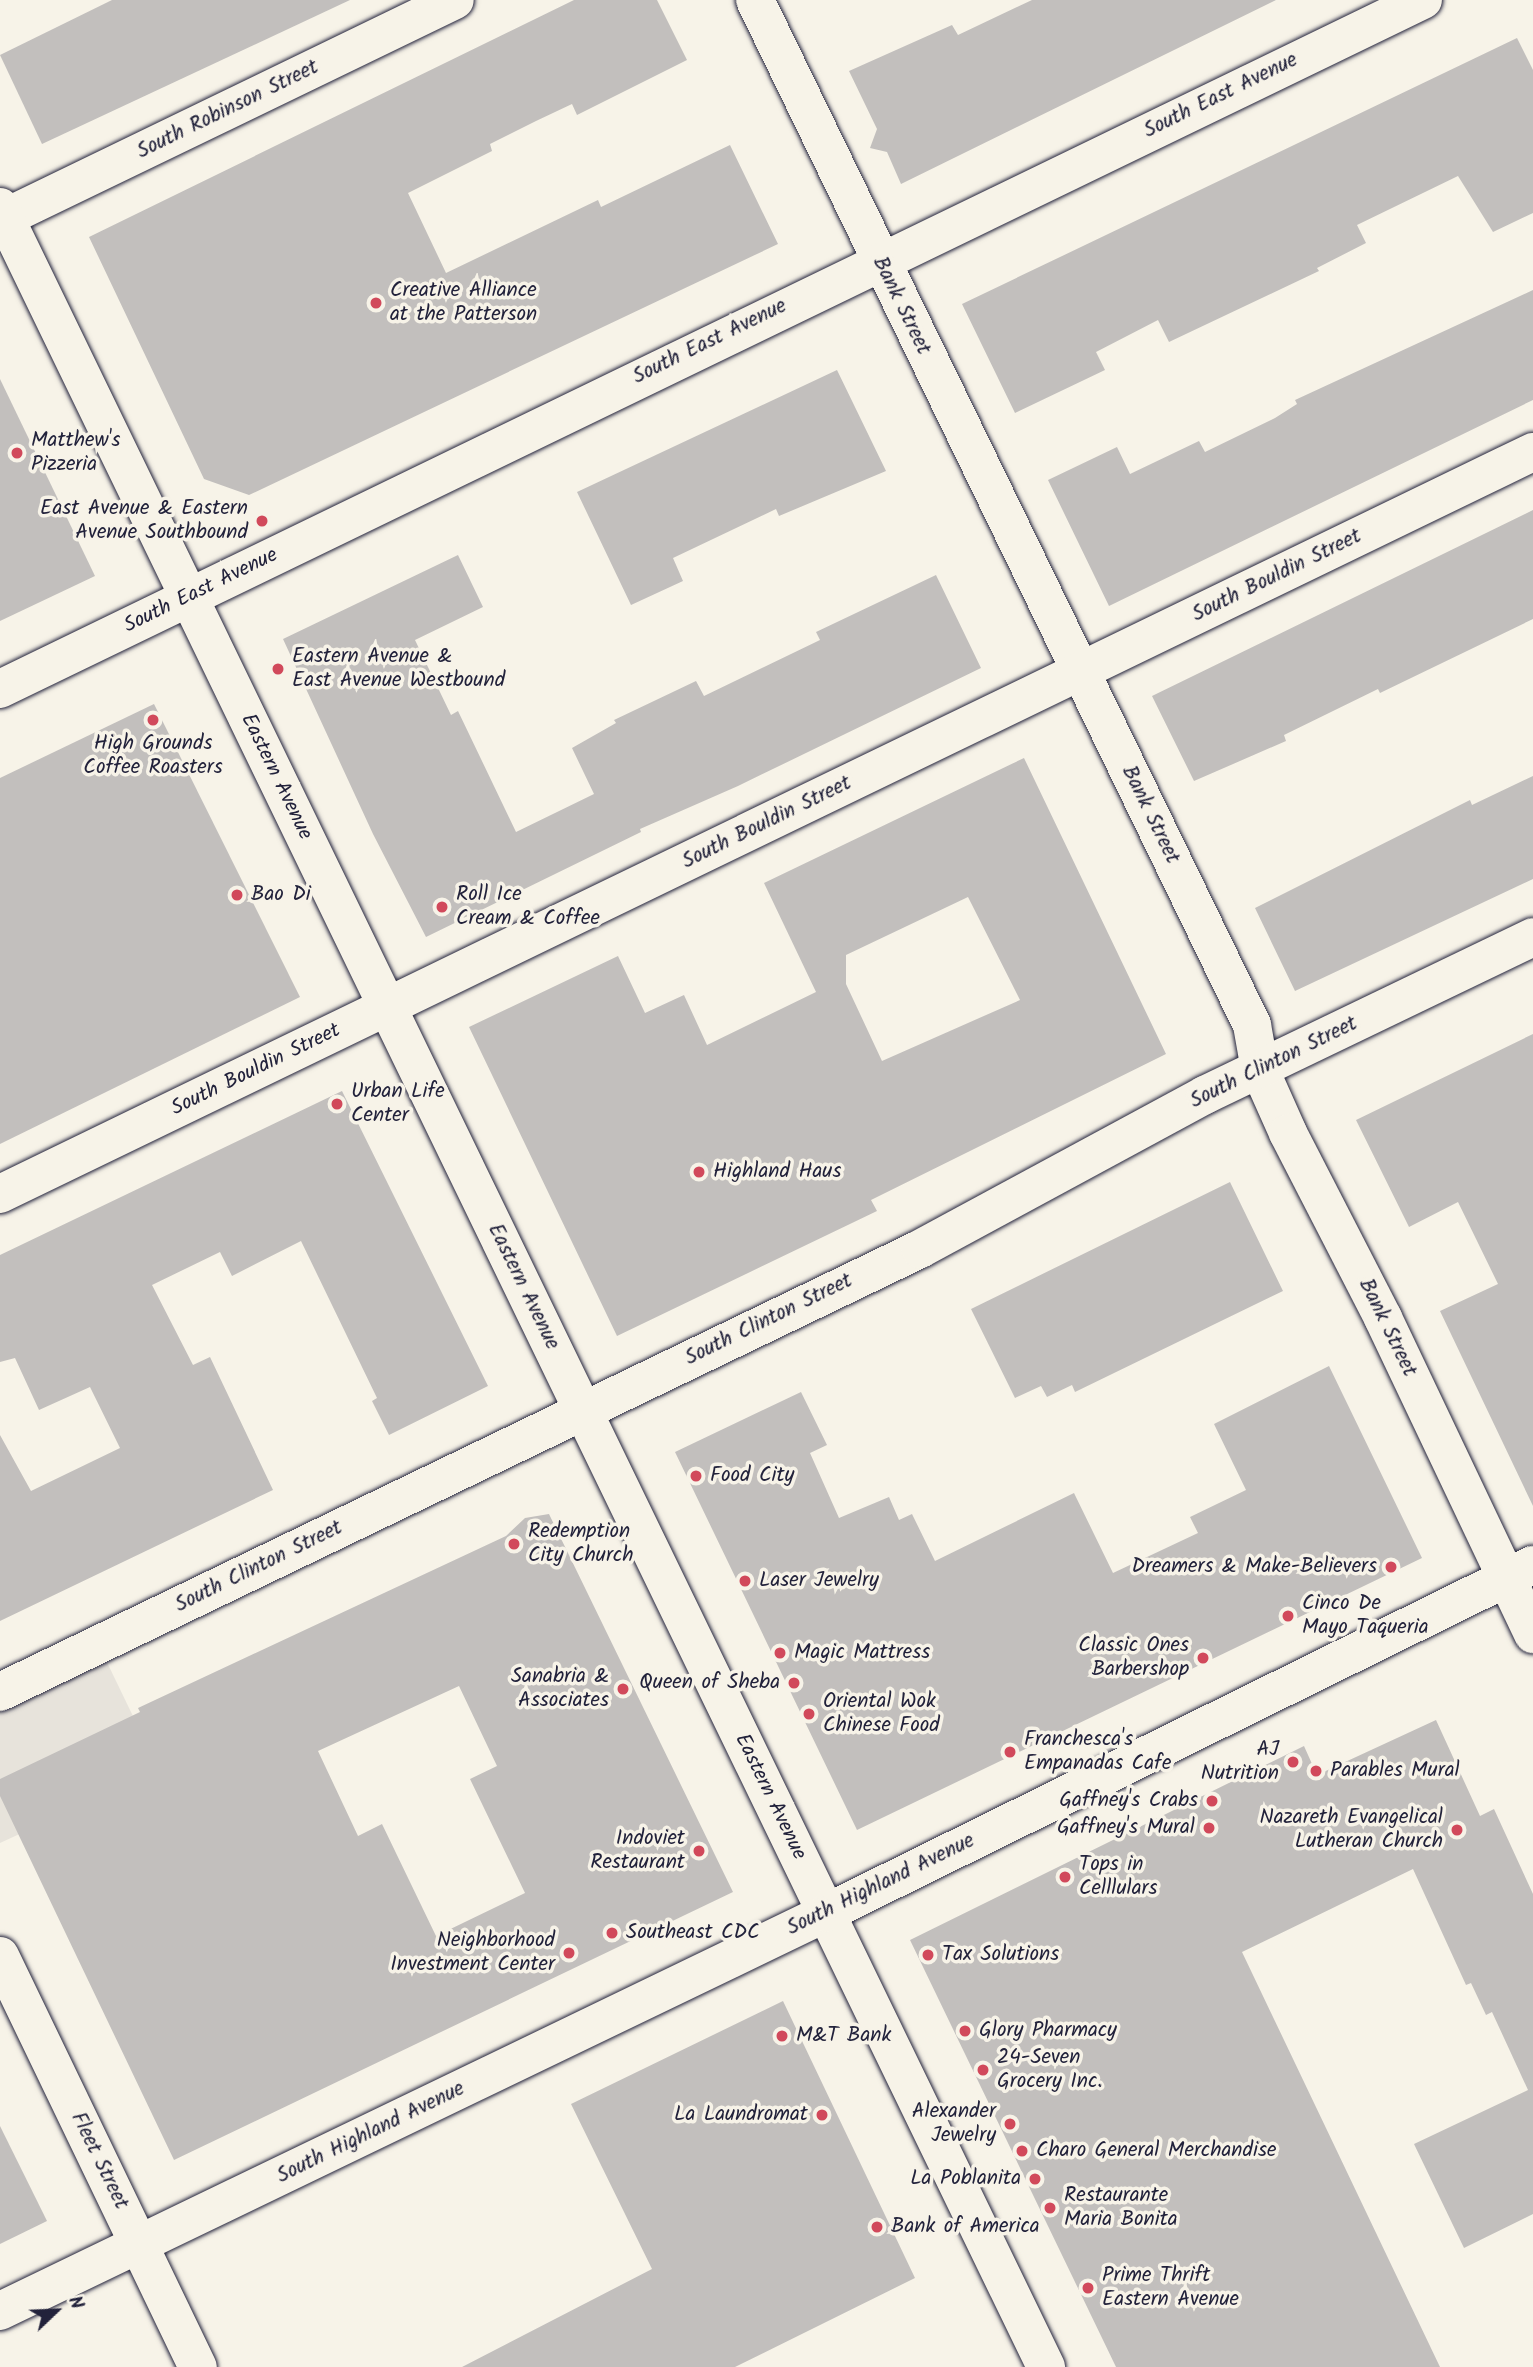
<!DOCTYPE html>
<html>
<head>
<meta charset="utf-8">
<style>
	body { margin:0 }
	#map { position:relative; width:1533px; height:2367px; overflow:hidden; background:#f7f3e8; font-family:Kalam,sans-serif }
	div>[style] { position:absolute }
	.built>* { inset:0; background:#e7e3db }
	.building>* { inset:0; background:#c2bfbd }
	.roads { filter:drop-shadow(0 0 2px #22223b) drop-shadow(0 0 2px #22223b) }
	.minor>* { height:38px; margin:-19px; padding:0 19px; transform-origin:19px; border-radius:19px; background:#f7f3e8 }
	.major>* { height:38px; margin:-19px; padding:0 19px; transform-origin:19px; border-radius:19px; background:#f7f3e8 }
	.dots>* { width:19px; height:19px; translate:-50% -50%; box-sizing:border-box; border:4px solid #f7f3e8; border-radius:50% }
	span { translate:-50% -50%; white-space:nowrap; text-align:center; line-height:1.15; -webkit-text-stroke:7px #f7f3e8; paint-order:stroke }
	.street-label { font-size:21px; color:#22223b }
	.poi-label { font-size:21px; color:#22223b }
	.left { translate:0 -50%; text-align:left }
	.right { translate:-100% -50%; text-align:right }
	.north { position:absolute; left:21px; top:2276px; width:70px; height:70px; -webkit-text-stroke:5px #f7f3e8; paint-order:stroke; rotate:67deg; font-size:19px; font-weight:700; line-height:28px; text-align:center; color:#22223b }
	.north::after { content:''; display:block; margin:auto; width:24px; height:32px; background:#22223b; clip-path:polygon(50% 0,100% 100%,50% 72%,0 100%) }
</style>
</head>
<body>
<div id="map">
	<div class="built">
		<i style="clip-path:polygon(102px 1652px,159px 1770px,0 1843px,0 1699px)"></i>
	</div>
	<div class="building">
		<i style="clip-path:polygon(112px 0,350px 0,42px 144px,0 55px)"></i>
		<i style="clip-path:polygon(574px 0,657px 0,687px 60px,577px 115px,572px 104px,536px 121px,490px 144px,492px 151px,408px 193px,446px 273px,598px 200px,601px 207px,730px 145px,778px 244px,249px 495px,204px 479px,89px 237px)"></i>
		<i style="clip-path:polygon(1032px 0,1276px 0,901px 184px,887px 152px,870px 148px,877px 129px,849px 71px,952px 25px,958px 35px)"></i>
		<i style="clip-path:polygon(1517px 38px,1533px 70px,1533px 213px,1493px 232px,1458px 176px,1357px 225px,1366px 243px,1317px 268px,1319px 271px,1169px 342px,1158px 320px,1096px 352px,1105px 370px,1015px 413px,962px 304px)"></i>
		<i style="clip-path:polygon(1533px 290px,1533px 400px,1109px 606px,1048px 480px,1117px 447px,1130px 474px,1199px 441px,1205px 452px,1275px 418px,1297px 404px,1295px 400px)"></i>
		<i style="clip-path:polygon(837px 370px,886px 471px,779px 516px,776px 509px,673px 558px,683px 581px,631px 605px,577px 492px)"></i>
		<i style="clip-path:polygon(0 379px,95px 576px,0 621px)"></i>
		<i style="clip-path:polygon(1533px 510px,1533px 619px,1380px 693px,1378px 689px,1284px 735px,1286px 741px,1194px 781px,1152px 696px)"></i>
		<i style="clip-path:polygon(458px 555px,483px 607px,415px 640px,451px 715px,458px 711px,516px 832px,594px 794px,572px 748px,616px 723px,614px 720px,696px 681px,704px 696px,820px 640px,816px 632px,936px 575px,981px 668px,738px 786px,640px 829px,641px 832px,426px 937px,373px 834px,283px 639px)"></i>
		<i style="clip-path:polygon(154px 704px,300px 997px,0 1144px,0 778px)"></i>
		<i style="clip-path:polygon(evenodd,1024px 758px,1166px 1054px,871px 1200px,877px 1211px,617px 1336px,469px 1027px,618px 956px,645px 1013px,684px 995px,707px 1045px,816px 992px,764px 883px,1024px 758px,968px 897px,1020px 1000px,882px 1061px,846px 984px,846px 955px,968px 897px)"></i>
		<i style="clip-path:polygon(1533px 776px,1533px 879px,1295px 991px,1255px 908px,1470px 800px,1472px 805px)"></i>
		<i style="clip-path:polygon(1533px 1034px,1533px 1506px,1440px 1311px,1498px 1284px,1458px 1202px,1409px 1227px,1356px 1120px)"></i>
		<i style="clip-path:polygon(342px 1091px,488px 1386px,389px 1435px,372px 1401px,377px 1398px,301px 1241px,232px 1276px,220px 1252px,152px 1285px,193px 1365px,210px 1357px,273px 1490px,0 1621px,0 1435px,31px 1491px,120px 1448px,90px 1387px,39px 1410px,15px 1358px,0 1362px,0 1255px)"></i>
		<i style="clip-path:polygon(1230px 1182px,1283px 1291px,1075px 1392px,1072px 1385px,1047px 1397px,1041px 1386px,1015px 1398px,971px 1309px)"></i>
		<i style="clip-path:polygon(1329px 1366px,1422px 1558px,857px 1830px,675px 1452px,801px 1392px,827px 1445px,810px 1453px,839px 1518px,889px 1497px,899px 1520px,912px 1514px,935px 1561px,1074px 1493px,1113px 1573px,1198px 1533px,1190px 1517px,1246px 1490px,1214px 1424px)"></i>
		<i style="clip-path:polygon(evenodd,549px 1514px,733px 1892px,174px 2160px,0 1796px,0 1779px,140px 1712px,138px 1708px,506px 1536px,525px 1518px,549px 1514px,459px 1686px,497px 1766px,470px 1779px,525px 1893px,436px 1936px,382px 1824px,358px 1836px,318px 1751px,459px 1686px)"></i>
		<i style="clip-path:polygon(1436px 1720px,1480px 1816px,1494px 1809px,1533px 1894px,1533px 2214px,1464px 2248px,1414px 2144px,1528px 2090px,1492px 2012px,1486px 2015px,1471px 1983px,1466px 1985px,1413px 1869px,1242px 1952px,1440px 2367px,1116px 2367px,910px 1940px,1304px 1746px,1317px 1775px)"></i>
		<i style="clip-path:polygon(783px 2001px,915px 2278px,735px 2367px,462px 2367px,652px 2269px,571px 2104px)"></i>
		<i style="clip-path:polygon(0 2126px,47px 2221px,0 2244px)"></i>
	</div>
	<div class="roads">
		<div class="minor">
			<i style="left:755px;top:0;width:1139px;rotate:64.13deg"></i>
			<i style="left:1252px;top:1025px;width:46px;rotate:79.9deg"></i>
			<i style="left:1260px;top:1070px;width:69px;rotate:66deg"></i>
			<i style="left:1288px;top:1133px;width:208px;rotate:62.8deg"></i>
			<i style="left:1383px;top:1318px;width:350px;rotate:64.6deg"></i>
			<i style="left:0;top:220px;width:505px;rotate:-25.8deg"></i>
			<i style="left:0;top:689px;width:1581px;rotate:-25.84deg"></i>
			<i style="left:0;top:1194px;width:1703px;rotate:-25.83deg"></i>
			<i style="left:0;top:1692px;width:1021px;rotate:-25.71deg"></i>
			<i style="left:920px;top:1249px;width:324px;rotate:-28.4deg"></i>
			<i style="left:1205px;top:1095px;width:364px;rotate:-25.7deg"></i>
			<i style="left:0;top:1956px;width:456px;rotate:64.3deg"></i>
			<i style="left:0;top:2311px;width:917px;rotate:-25.73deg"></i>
		</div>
		<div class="major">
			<i style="left:0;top:207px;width:2400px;rotate:64.16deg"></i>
			<i style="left:826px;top:1913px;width:788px;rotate:-26.21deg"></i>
		</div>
	</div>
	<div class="dots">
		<i style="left:376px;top:303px;background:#d1495b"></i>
		<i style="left:17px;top:453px;background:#d1495b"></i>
		<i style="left:262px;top:521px;background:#d1495b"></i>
		<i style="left:278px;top:669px;background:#d1495b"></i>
		<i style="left:153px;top:720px;background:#d1495b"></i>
		<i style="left:237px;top:895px;background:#d1495b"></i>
		<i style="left:442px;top:907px;background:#d1495b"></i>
		<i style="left:337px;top:1104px;background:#d1495b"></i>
		<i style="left:699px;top:1172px;background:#d1495b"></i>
		<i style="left:696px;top:1476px;background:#d1495b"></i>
		<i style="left:514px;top:1544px;background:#d1495b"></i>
		<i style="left:1391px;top:1567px;background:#d1495b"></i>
		<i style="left:745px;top:1581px;background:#d1495b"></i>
		<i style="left:1288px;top:1616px;background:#d1495b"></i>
		<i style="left:780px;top:1653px;background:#d1495b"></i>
		<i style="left:1203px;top:1658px;background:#d1495b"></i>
		<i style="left:794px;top:1683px;background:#d1495b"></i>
		<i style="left:623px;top:1689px;background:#d1495b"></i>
		<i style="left:809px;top:1714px;background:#d1495b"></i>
		<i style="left:1010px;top:1752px;background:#d1495b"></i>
		<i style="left:1293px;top:1762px;background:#d1495b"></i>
		<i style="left:1316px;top:1771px;background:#d1495b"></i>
		<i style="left:1212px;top:1801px;background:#d1495b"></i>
		<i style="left:1209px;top:1828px;background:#d1495b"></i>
		<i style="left:1457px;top:1830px;background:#d1495b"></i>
		<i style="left:699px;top:1851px;background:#d1495b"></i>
		<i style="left:1065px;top:1877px;background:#d1495b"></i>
		<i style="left:612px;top:1933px;background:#d1495b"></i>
		<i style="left:569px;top:1953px;background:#d1495b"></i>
		<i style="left:928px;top:1955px;background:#d1495b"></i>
		<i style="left:965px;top:2031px;background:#d1495b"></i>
		<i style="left:782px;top:2036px;background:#d1495b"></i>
		<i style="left:983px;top:2070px;background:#d1495b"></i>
		<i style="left:822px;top:2115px;background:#d1495b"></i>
		<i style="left:1010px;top:2124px;background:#d1495b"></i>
		<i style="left:1022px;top:2151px;background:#d1495b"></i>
		<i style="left:1035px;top:2179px;background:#d1495b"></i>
		<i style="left:1050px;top:2208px;background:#d1495b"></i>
		<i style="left:877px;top:2227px;background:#d1495b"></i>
		<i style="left:1088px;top:2288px;background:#d1495b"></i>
	</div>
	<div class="street-label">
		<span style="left:1221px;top:96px;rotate:-26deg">South East Avenue</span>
		<span style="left:228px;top:110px;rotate:-26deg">South Robinson Street</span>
		<span style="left:901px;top:306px;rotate:64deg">Bank Street</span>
		<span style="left:710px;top:342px;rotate:-26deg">South East Avenue</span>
		<span style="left:1277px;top:576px;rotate:-26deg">South Bouldin Street</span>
		<span style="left:201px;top:591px;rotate:-26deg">South East Avenue</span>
		<span style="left:276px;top:777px;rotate:64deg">Eastern Avenue</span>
		<span style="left:1150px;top:815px;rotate:64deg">Bank Street</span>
		<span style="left:767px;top:823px;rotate:-26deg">South Bouldin Street</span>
		<span style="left:1274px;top:1063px;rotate:-26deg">South Clinton Street</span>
		<span style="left:256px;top:1070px;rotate:-26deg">South Bouldin Street</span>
		<span style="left:523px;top:1287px;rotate:64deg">Eastern Avenue</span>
		<span style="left:769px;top:1320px;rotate:-26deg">South Clinton Street</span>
		<span style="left:1387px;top:1328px;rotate:64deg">Bank Street</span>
		<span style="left:259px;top:1567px;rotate:-26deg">South Clinton Street</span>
		<span style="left:770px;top:1797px;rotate:64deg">Eastern Avenue</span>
		<span style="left:881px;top:1885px;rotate:-26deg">South Highland Avenue</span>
		<span style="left:371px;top:2133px;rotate:-26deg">South Highland Avenue</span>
		<span style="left:99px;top:2161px;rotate:64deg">Fleet Street</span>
	</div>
	<div class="poi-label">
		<span class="left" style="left:390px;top:303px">Creative Alliance<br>at the Patterson</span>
		<span class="left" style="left:31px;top:453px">Matthew's<br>Pizzeria</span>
		<span class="right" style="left:248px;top:521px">East Avenue &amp; Eastern<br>Avenue Southbound</span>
		<span class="left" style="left:292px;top:669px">Eastern Avenue &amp;<br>East Avenue Westbound</span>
		<span style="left:153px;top:756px">High Grounds<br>Coffee Roasters</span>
		<span class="left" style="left:251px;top:895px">Bao Di</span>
		<span class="left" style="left:456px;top:907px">Roll Ice<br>Cream &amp; Coffee</span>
		<span class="left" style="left:351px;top:1104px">Urban Life<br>Center</span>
		<span class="left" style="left:713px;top:1172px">Highland Haus</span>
		<span class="left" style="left:710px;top:1476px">Food City</span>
		<span class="left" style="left:528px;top:1544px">Redemption<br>City Church</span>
		<span class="right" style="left:1377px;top:1567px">Dreamers &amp; Make-Believers</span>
		<span class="left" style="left:759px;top:1581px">Laser Jewelry</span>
		<span class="left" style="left:1302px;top:1616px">Cinco De<br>Mayo Taqueria</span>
		<span class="right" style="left:1189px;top:1658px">Classic Ones<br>Barbershop</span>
		<span class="left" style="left:794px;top:1653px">Magic Mattress</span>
		<span class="right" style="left:609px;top:1689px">Sanabria &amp;<br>Associates</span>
		<span class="right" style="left:780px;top:1683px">Queen of Sheba</span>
		<span class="left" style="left:823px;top:1714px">Oriental Wok<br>Chinese Food</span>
		<span class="left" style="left:1024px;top:1752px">Franchesca's<br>Empanadas Cafe</span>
		<span class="right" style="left:1279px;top:1762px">AJ<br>Nutrition</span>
		<span class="left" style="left:1330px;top:1771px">Parables Mural</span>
		<span class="right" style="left:1198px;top:1801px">Gaffney's Crabs</span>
		<span class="right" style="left:1443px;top:1830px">Nazareth Evangelical<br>Lutheran Church</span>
		<span class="right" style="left:1195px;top:1828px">Gaffney's Mural</span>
		<span class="right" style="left:685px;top:1851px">Indoviet<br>Restaurant</span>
		<span class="left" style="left:1079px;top:1877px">Tops in<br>Celllulars</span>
		<span class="left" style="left:626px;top:1933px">Southeast CDC</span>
		<span class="right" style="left:555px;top:1953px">Neighborhood<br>Investment Center</span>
		<span class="left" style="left:942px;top:1955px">Tax Solutions</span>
		<span class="left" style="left:979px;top:2031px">Glory Pharmacy</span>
		<span class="left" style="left:796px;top:2036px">M&amp;T Bank</span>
		<span class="left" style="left:997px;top:2070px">24-Seven<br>Grocery Inc.</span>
		<span class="right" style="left:996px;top:2124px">Alexander<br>Jewelry</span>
		<span class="right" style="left:808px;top:2115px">La Laundromat</span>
		<span class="left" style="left:1036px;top:2151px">Charo General Merchandise</span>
		<span class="right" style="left:1021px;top:2179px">La Poblanita</span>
		<span class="left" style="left:1064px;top:2208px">Restaurante<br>Maria Bonita</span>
		<span class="left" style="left:891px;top:2227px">Bank of America</span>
		<span class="left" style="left:1102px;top:2288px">Prime Thrift<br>Eastern Avenue</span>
	</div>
	<div class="north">N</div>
</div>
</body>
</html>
